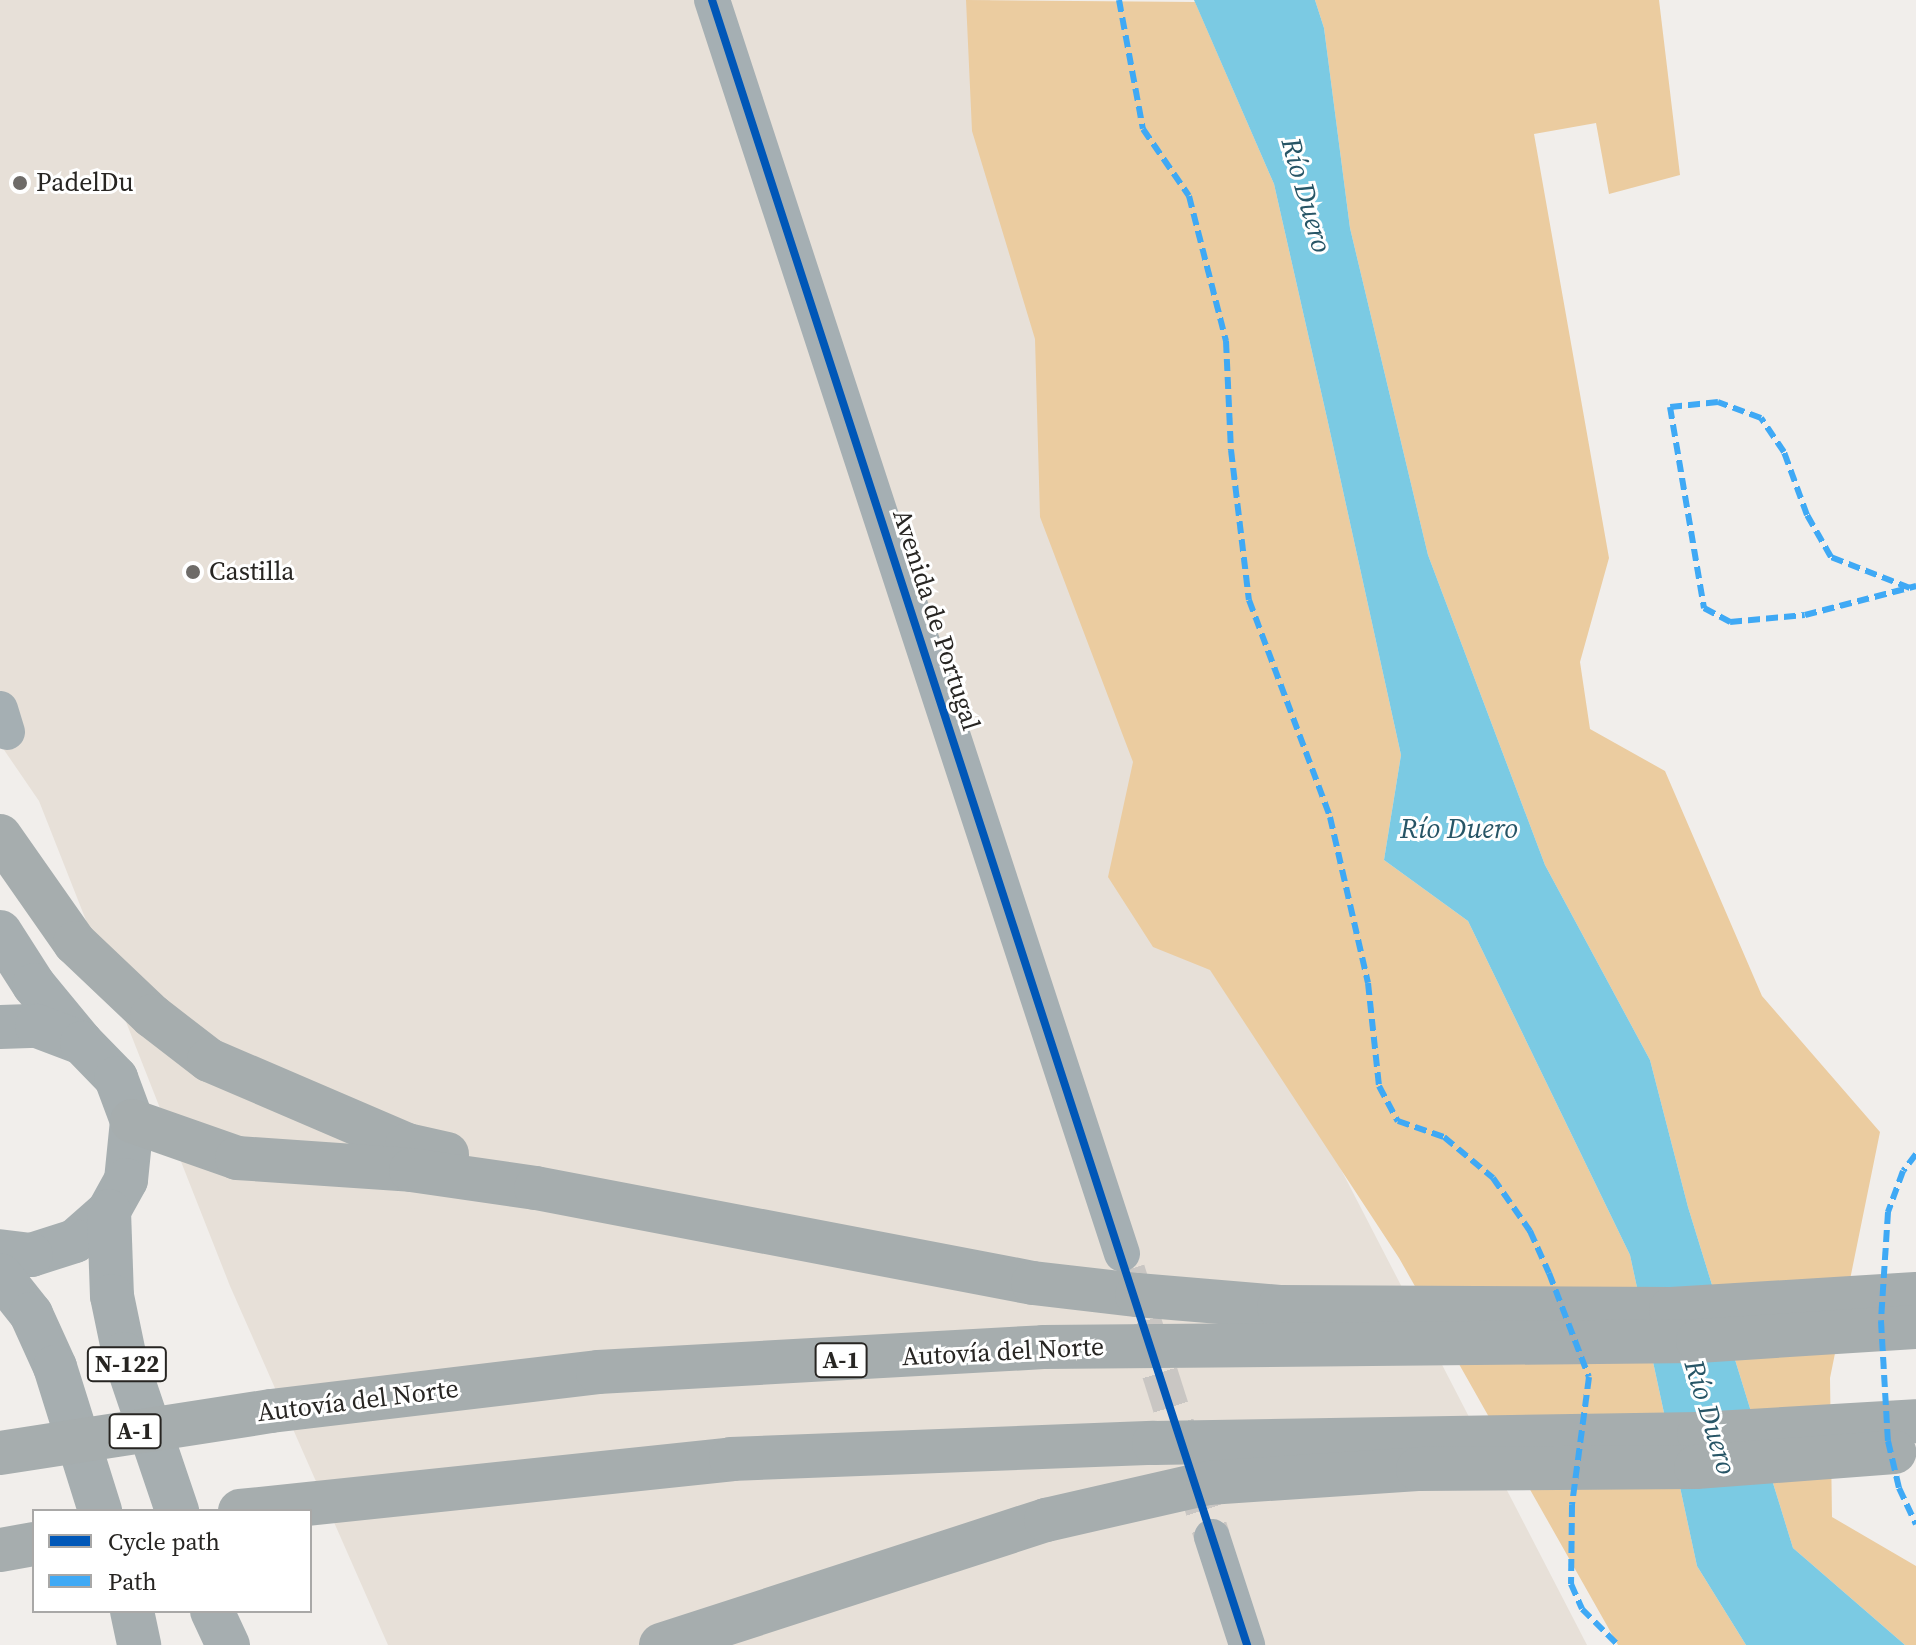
<!DOCTYPE html>
<html>
<head>
<meta charset="utf-8">
<style>
	body { margin:0 }
	#map { position:relative; width:1916px; height:1645px; overflow:hidden; background:#f1eeeb; font-family:"Source Serif 4",serif }
	div>[style] { position:absolute }
	.built>* { inset:0; background:#e7e0d8 }
	.forest>* { inset:0; background:#ebcca0 }
	.water>* { inset:0; background:#7bcae3 }
	.minor-tunnel>* { height:36px; margin-top:-18px; transform-origin:0; background:repeating-linear-gradient(90deg,#c9c6c3 0 36px,transparent 0 54px) }
	.minor>* { height:36px; margin:-18px; padding:0 18px; transform-origin:18px; border-radius:18px; background:#a5afb3 }
	.trunk>* { height:44px; margin:-22px; padding:0 22px; transform-origin:22px; border-radius:22px; background:#a6aeb0 }
	.motorway>* { height:44px; margin:-22px; padding:0 22px; transform-origin:22px; border-radius:22px; background:#a6adae }
	.motorway-bridge>* { height:44px; margin:-22px; padding:0 22px; transform-origin:22px; border-radius:22px; background:#a6adae }
	.quiet>* { height:6px; margin-top:-3px; transform-origin:0; background:repeating-linear-gradient(90deg,#3fa9f5 0 12px,transparent 0 18px) }
	.cycleway>* { height:8px; margin:-4px; padding:0 4px; transform-origin:4px; border-radius:4px; background:#0057b8 }
	.dots>* { width:22px; height:22px; translate:-50% -50%; box-sizing:border-box; border:4px solid #fff; border-radius:50% }
	span { translate:-50% -50%; white-space:nowrap; text-align:center; line-height:1.15; -webkit-text-stroke:6px #fff; paint-order:stroke }
	.shield-label span { padding:2px 6px; background:#fff; border:2px solid; border-radius:6px; -webkit-text-stroke-width:0 }
	.shield-label { font-size:24px; color:#272522; font-weight:700 }
	.poi-label { font-size:26px; color:#272522 }
	.left { translate:0 -50%; text-align:left }
	.street-label { font-size:26px; color:#272522 }
	.water-label { font-size:28px; color:#275566; font-style:italic }
	.legend { position:absolute; left:32px; top:1509px; width:280px; height:104px; box-sizing:border-box; background:#fff; border:2px solid #a9a8a7; margin:0; padding:10px 14px; list-style:none; font-size:24px; color:#272522 }
	.legend li { display:flex; align-items:center; gap:16px; height:40px }
	.legend b { width:40px; border:2px solid #a9a8a7 }
</style>
</head>
<body>
<div id="map">
	<div class="built">
		<i style="clip-path:polygon(0 0,990px 0,1317px 1123px,1587px 1645px,388px 1645px,230px 1286px,39px 801px,0 744px)"></i>
	</div>
	<div class="forest">
		<i style="clip-path:polygon(966px 0,1195px 2px,1274px 184px,1327px 418px,1401px 755px,1384px 860px,1468px 921px,1630px 1255px,1697px 1566px,1746px 1645px,1618px 1645px,1399px 1258px,1210px 970px,1153px 947px,1108px 877px,1133px 762px,1040px 517px,1035px 339px,972px 131px)"></i>
		<i style="clip-path:polygon(1315px 0,1659px 0,1680px 175px,1609px 194px,1596px 123px,1534px 134px,1609px 558px,1580px 662px,1590px 729px,1665px 771px,1762px 996px,1880px 1132px,1830px 1378px,1832px 1517px,1916px 1566px,1916px 1645px,1905px 1645px,1793px 1548px,1688px 1207px,1650px 1060px,1545px 865px,1428px 555px,1350px 228px,1324px 28px)"></i>
	</div>
	<div class="water">
		<i style="clip-path:polygon(1194px 0,1315px 0,1324px 28px,1350px 228px,1428px 555px,1545px 865px,1650px 1060px,1688px 1207px,1793px 1548px,1905px 1645px,1746px 1645px,1697px 1566px,1630px 1255px,1468px 921px,1384px 860px,1401px 755px,1327px 418px,1274px 184px)"></i>
	</div>
	<div class="minor-tunnel">
		<i style="left:1127px;top:1270px;width:280px;rotate:72.3deg"></i>
	</div>
	<div class="minor">
		<i style="left:712px;top:0;width:1319px;rotate:71.89deg"></i>
		<i style="left:0;top:709px;width:24px;rotate:73deg"></i>
		<i style="left:1212px;top:1537px;width:114px;rotate:72deg"></i>
	</div>
	<div class="trunk">
		<i style="left:0;top:932px;width:63px;rotate:57.3deg"></i>
		<i style="left:34px;top:985px;width:74px;rotate:50.5deg"></i>
		<i style="left:0;top:1027px;width:37px;rotate:-2deg"></i>
		<i style="left:37px;top:1026px;width:48px;rotate:20.7deg"></i>
		<i style="left:82px;top:1043px;width:49px;rotate:45.8deg"></i>
		<i style="left:116px;top:1078px;width:46px;rotate:69.6deg"></i>
		<i style="left:132px;top:1121px;width:59px;rotate:95.8deg"></i>
		<i style="left:126px;top:1180px;width:35px;rotate:119deg"></i>
		<i style="left:109px;top:1211px;width:45px;rotate:138.6deg"></i>
		<i style="left:75px;top:1241px;width:46px;rotate:162.3deg"></i>
		<i style="left:31px;top:1255px;width:31px;rotate:-173deg"></i>
		<i style="left:109px;top:1211px;width:85px;rotate:88deg"></i>
		<i style="left:112px;top:1296px;width:59px;rotate:78.3deg"></i>
		<i style="left:124px;top:1354px;width:166px;rotate:71.3deg"></i>
		<i style="left:0;top:1275px;width:50px;rotate:51.5deg"></i>
		<i style="left:31px;top:1314px;width:58px;rotate:65.6deg"></i>
		<i style="left:55px;top:1367px;width:151px;rotate:72.6deg"></i>
		<i style="left:132px;top:1611px;width:35px;rotate:78deg"></i>
		<i style="left:212px;top:1611px;width:38px;rotate:65deg"></i>
	</div>
	<div class="motorway">
		<i style="left:0;top:836px;width:131px;rotate:55deg"></i>
		<i style="left:75px;top:943px;width:106px;rotate:43.5deg"></i>
		<i style="left:152px;top:1016px;width:72px;rotate:37.7deg"></i>
		<i style="left:209px;top:1060px;width:215px;rotate:23.2deg"></i>
		<i style="left:407px;top:1145px;width:41px;rotate:12.7deg"></i>
		<i style="left:132px;top:1121px;width:111px;rotate:19.4deg"></i>
		<i style="left:237px;top:1158px;width:174px;rotate:3.9deg"></i>
		<i style="left:411px;top:1170px;width:126px;rotate:8.2deg"></i>
		<i style="left:536px;top:1188px;width:506px;rotate:10.82deg"></i>
		<i style="left:1033px;top:1283px;width:105px;rotate:6.6deg"></i>
		<i style="left:1137px;top:1295px;width:143px;rotate:4.8deg"></i>
		<i style="left:1279px;top:1307px;width:392px;rotate:0.3deg"></i>
		<i style="left:1671px;top:1309px;width:245px;rotate:-3.5deg"></i>
		<i style="left:271px;top:1411px;width:329px;rotate:-6.8deg"></i>
		<i style="left:598px;top:1372px;width:446px;rotate:-3.2deg"></i>
		<i style="left:1043px;top:1347px;width:655px;rotate:-0.52deg"></i>
		<i style="left:1698px;top:1341px;width:218px;rotate:-3.7deg"></i>
		<i style="left:240px;top:1511px;width:494px;rotate:-6deg"></i>
		<i style="left:731px;top:1459px;width:423px;rotate:-2.2deg"></i>
		<i style="left:1154px;top:1443px;width:545px;rotate:-0.95deg"></i>
		<i style="left:1699px;top:1434px;width:217px;rotate:-3.4deg"></i>
		<i style="left:0;top:1550px;width:35px;rotate:-10deg"></i>
		<i style="left:661px;top:1645px;width:405px;rotate:-18deg"></i>
		<i style="left:1046px;top:1520px;width:166px;rotate:-12.9deg"></i>
		<i style="left:1208px;top:1483px;width:210px;rotate:-3.8deg"></i>
		<i style="left:1418px;top:1469px;width:278px;rotate:-0.4deg"></i>
		<i style="left:1696px;top:1467px;width:199px;rotate:-4.3deg"></i>
	</div>
	<div class="motorway-bridge">
		<i style="left:0;top:1453px;width:274px;rotate:-8.8deg"></i>
	</div>
	<div class="quiet">
		<i style="left:1119px;top:0;width:131px;rotate:79.5deg"></i>
		<i style="left:1143px;top:129px;width:81px;rotate:55.5deg"></i>
		<i style="left:1189px;top:196px;width:150px;rotate:75.7deg"></i>
		<i style="left:1226px;top:341px;width:109px;rotate:87.4deg"></i>
		<i style="left:1231px;top:450px;width:151px;rotate:83.2deg"></i>
		<i style="left:1249px;top:600px;width:232px;rotate:69.5deg"></i>
		<i style="left:1330px;top:817px;width:170px;rotate:77.1deg"></i>
		<i style="left:1368px;top:983px;width:104px;rotate:83.9deg"></i>
		<i style="left:1379px;top:1086px;width:40px;rotate:62deg"></i>
		<i style="left:1398px;top:1121px;width:49px;rotate:19.2deg"></i>
		<i style="left:1444px;top:1137px;width:64px;rotate:39.9deg"></i>
		<i style="left:1493px;top:1178px;width:65px;rotate:55.1deg"></i>
		<i style="left:1530px;top:1231px;width:46px;rotate:65.7deg"></i>
		<i style="left:1549px;top:1273px;width:111px;rotate:69deg"></i>
		<i style="left:1589px;top:1377px;width:129px;rotate:97.6deg"></i>
		<i style="left:1572px;top:1505px;width:79px;rotate:90.7deg"></i>
		<i style="left:1571px;top:1584px;width:27px;rotate:66deg"></i>
		<i style="left:1582px;top:1609px;width:51px;rotate:45deg"></i>
		<i style="left:1910px;top:588px;width:85px;rotate:-158.6deg"></i>
		<i style="left:1831px;top:557px;width:48px;rotate:-119.7deg"></i>
		<i style="left:1807px;top:515px;width:67px;rotate:-110.1deg"></i>
		<i style="left:1784px;top:452px;width:41px;rotate:-124.1deg"></i>
		<i style="left:1761px;top:418px;width:46px;rotate:-159.6deg"></i>
		<i style="left:1718px;top:402px;width:48px;rotate:174.1deg"></i>
		<i style="left:1670px;top:407px;width:204px;rotate:80.4deg"></i>
		<i style="left:1704px;top:608px;width:30px;rotate:28deg"></i>
		<i style="left:1730px;top:622px;width:75px;rotate:-5.3deg"></i>
		<i style="left:1805px;top:615px;width:115px;rotate:-14.6deg"></i>
		<i style="left:1916px;top:1154px;width:21px;rotate:127deg"></i>
		<i style="left:1903px;top:1171px;width:44px;rotate:110.1deg"></i>
		<i style="left:1888px;top:1212px;width:109px;rotate:93.7deg"></i>
		<i style="left:1881px;top:1321px;width:120px;rotate:86.7deg"></i>
		<i style="left:1888px;top:1441px;width:48px;rotate:76.8deg"></i>
		<i style="left:1899px;top:1488px;width:40px;rotate:65deg"></i>
	</div>
	<div class="cycleway">
		<i style="left:712px;top:0;width:1730px;rotate:71.98deg"></i>
	</div>
	<div class="dots">
		<i style="left:20px;top:183px;background:#6e6b68"></i>
		<i style="left:193px;top:572px;background:#6e6b68"></i>
	</div>
	<div class="shield-label">
		<span style="left:841px;top:1360px">A-1</span>
		<span style="left:127px;top:1364px">N-122</span>
		<span style="left:135px;top:1431px">A-1</span>
	</div>
	<div class="poi-label">
		<span class="left" style="left:36px;top:183px">PadelDu</span>
		<span class="left" style="left:209px;top:572px">Castilla</span>
	</div>
	<div class="street-label">
		<span style="left:936px;top:620px;rotate:72deg">Avenida de Portugal</span>
		<span style="left:1003px;top:1352px;rotate:-3deg">Autovía del Norte</span>
		<span style="left:358px;top:1401px;rotate:-7deg">Autovía del Norte</span>
	</div>
	<div class="water-label">
		<span style="left:1307px;top:195px;rotate:74deg">Río Duero</span>
		<span style="left:1459px;top:828px">Río Duero</span>
		<span style="left:1711px;top:1417px;rotate:73deg">Río Duero</span>
	</div>
	<ul class="legend">
	<li><b style="height:10px;background:#0057b8"></b>Cycle path</li>
	<li><b style="height:10px;background:#3fa9f5"></b>Path</li>
	</ul>
</div>
</body>
</html>
